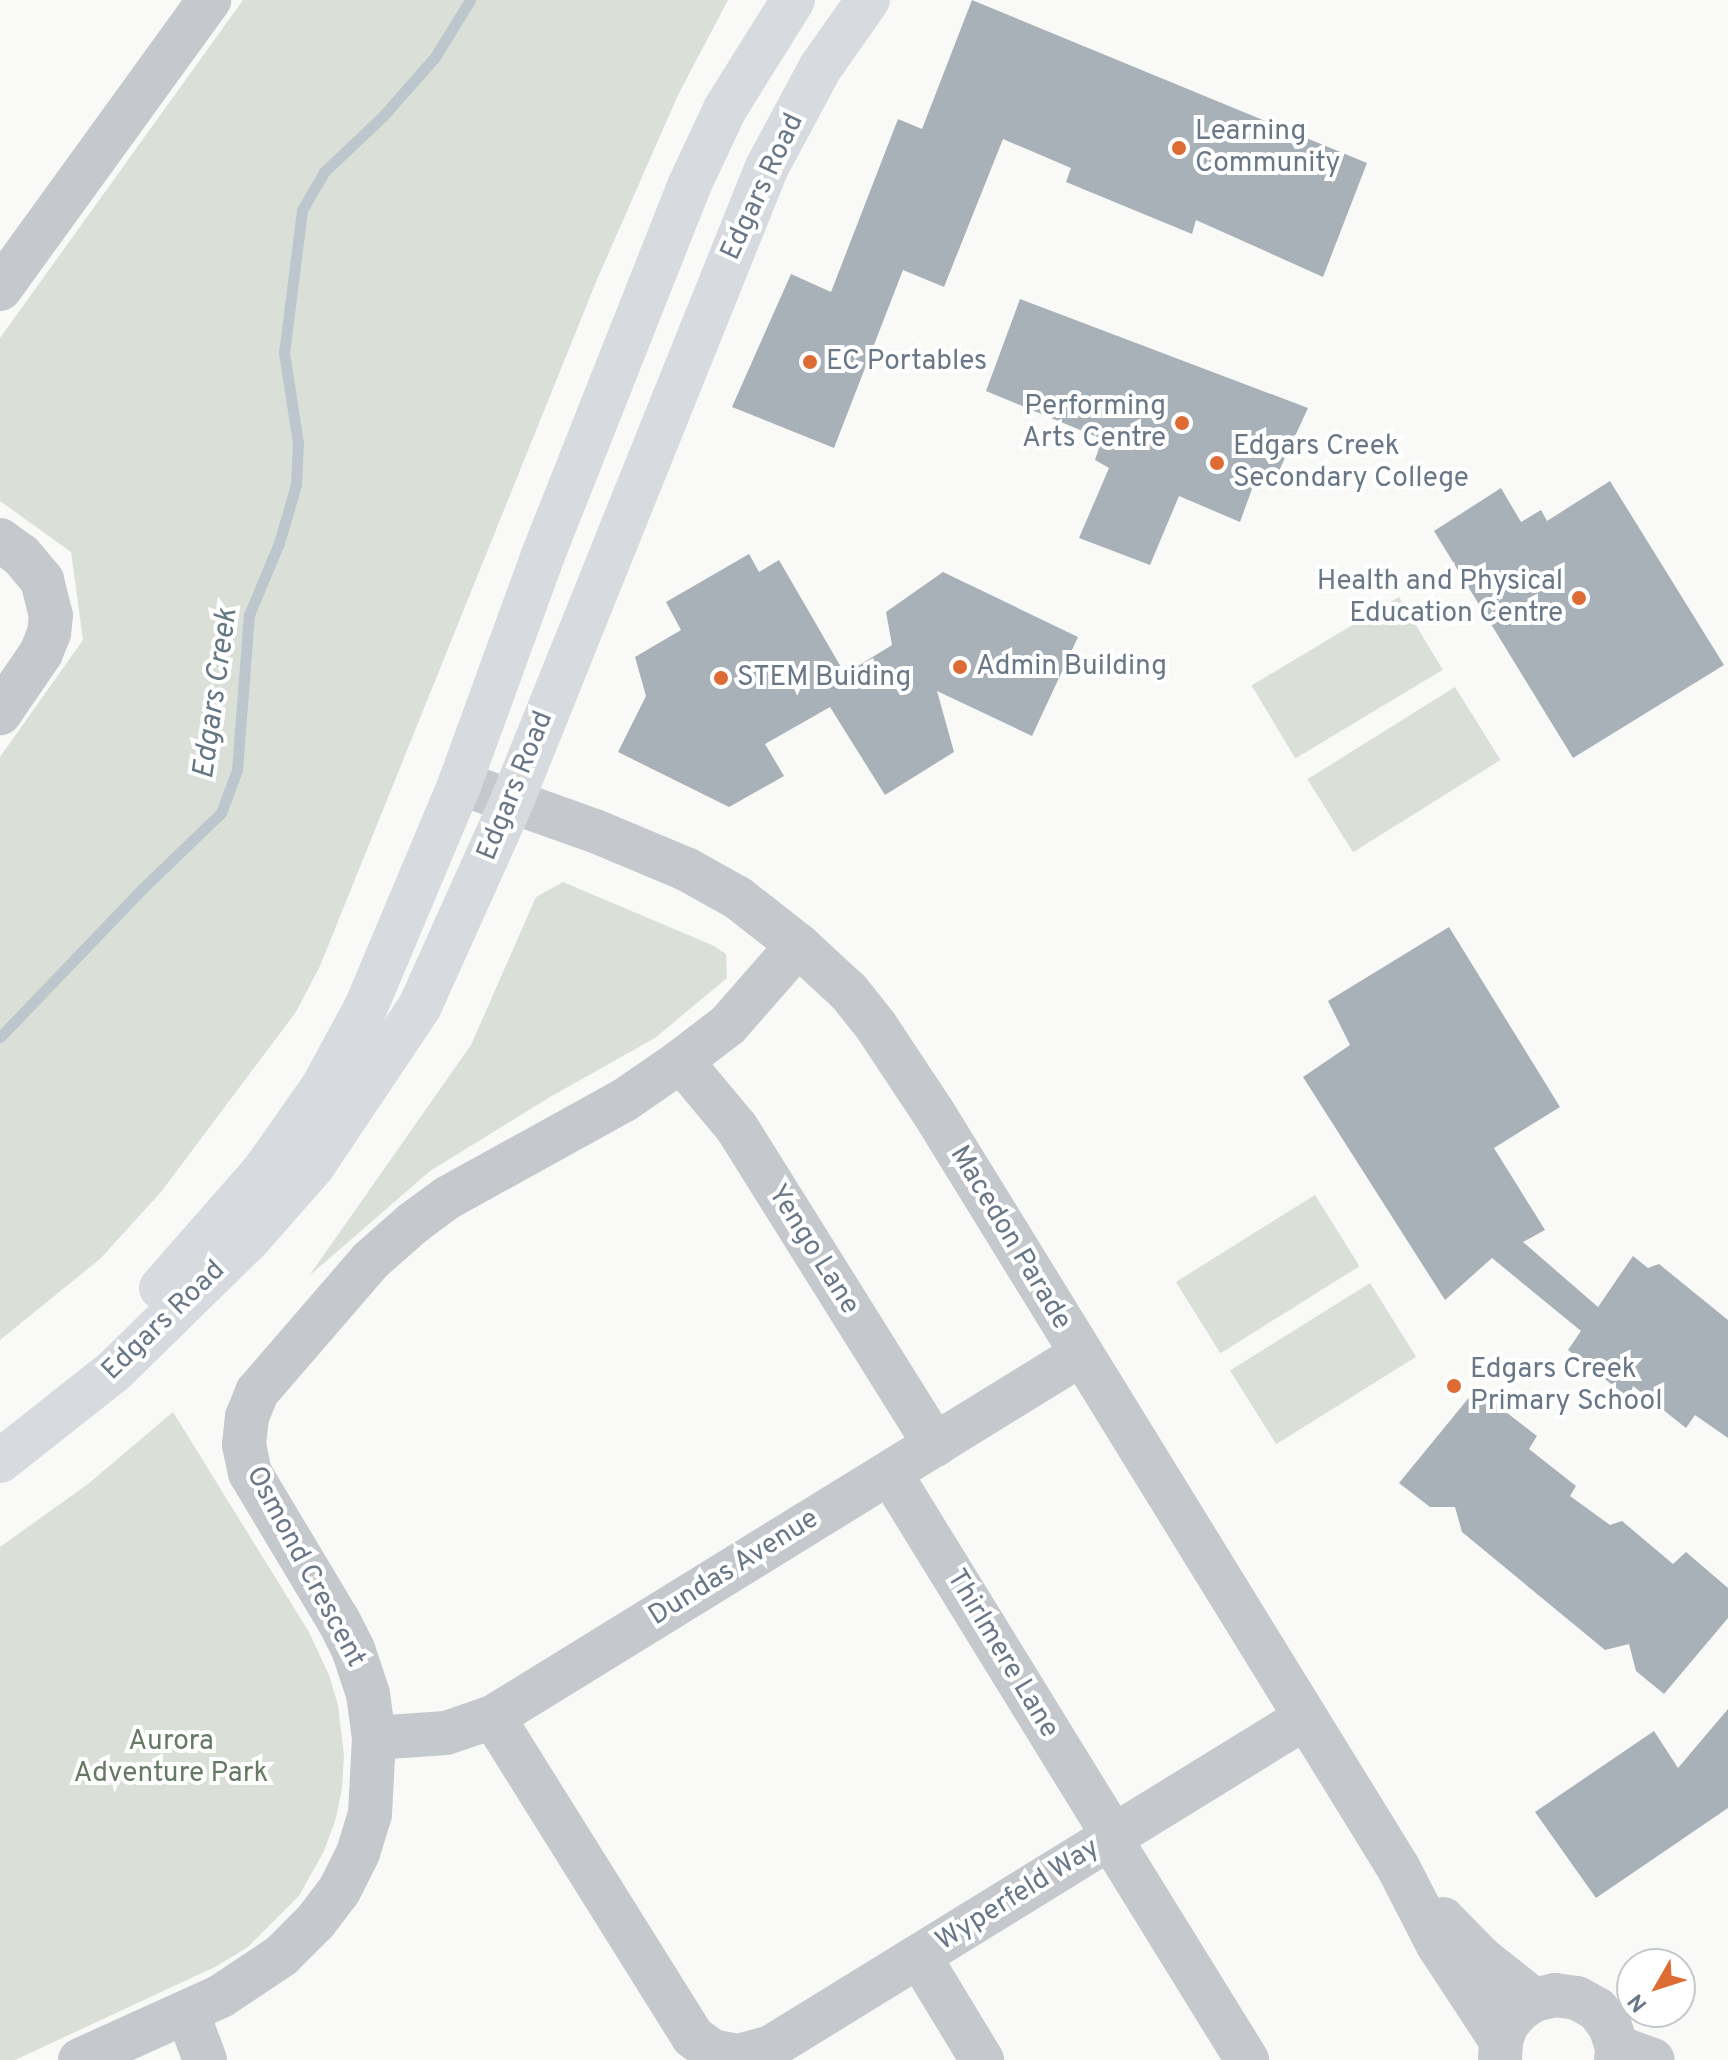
<!DOCTYPE html>
<html>
<head>
<meta charset="utf-8">
<style>
	body { margin:0 }
	#map { position:relative; width:1728px; height:2060px; overflow:hidden; background:#f9f9f7; font-family:Overpass,sans-serif }
	div>[style] { position:absolute }
	.green>* { inset:0; background:#dae0d8; transform-origin:0 0 }
	.stream>* { height:11px; margin:-5.5px; padding:0 5.5px; transform-origin:5.5px; border-radius:5.5px; background:#bdc6cc }
	.building>* { inset:0; background:#a9b1b8 }
	.minor>* { height:44px; margin:-22px; padding:0 22px; transform-origin:22px; border-radius:22px; background:#c5c8cc }
	.secondary>* { height:44px; margin:-22px; padding:0 22px; transform-origin:22px; border-radius:22px; background:#d7dbdf }
	.dots>* { width:22px; height:22px; translate:-50% -50%; box-sizing:border-box; border:4px solid #fff; border-radius:50% }
	span { translate:-50% -50%; white-space:nowrap; text-align:center; line-height:1.15; -webkit-text-stroke:8px #fff; paint-order:stroke }
	.poi-label { font-size:28px; color:#697787 }
	.left { translate:0 -50%; text-align:left }
	.right { translate:-100% -50%; text-align:right }
	.street-label { font-size:28px; color:#697787 }
	.park-label { font-size:28px; color:#667964 }
	.water-label { font-size:30px; color:#657782; font-style:italic }
	.north { position:absolute; left:1616px; top:1948px; width:80px; height:80px; box-sizing:border-box; background:#fff; border:2px solid #c3c9cf; border-radius:50%; rotate:231deg; font-size:22px; font-weight:700; line-height:32px; text-align:center; color:#697787 }
	.north::after { content:''; display:block; margin:auto; width:28px; height:36px; background:#dd6b33; clip-path:polygon(50% 0,100% 100%,50% 72%,0 100%) }
</style>
</head>
<body>
<div id="map">
	<div class="green">
		<i style="clip-path:polygon(243px 0,728px 0,678px 95px,596px 282px,320px 966px,296px 1012px,161px 1192px,100px 1259px,0 1340px,0 757px,83px 640px,71px 552px,0 501px,0 338px)"></i>
		<i style="left:1399px;top:597px;width:85px;height:172px;rotate:59deg"></i>
		<i style="left:1455px;top:687px;width:86px;height:174px;rotate:58deg"></i>
		<i style="clip-path:polygon(563px 882px,712px 945px,726px 954px,727px 978px,655px 1038px,550px 1097px,430px 1171px,309px 1276px,471px 1045px,536px 897px)"></i>
		<i style="left:1315px;top:1195px;width:84px;height:164px;rotate:58deg"></i>
		<i style="left:1370px;top:1283px;width:87px;height:165px;rotate:58deg"></i>
		<i style="clip-path:polygon(173px 1412px,309px 1632px,329px 1675px,338px 1705px,344px 1755px,342px 1788px,336px 1818px,324px 1851px,299px 1896px,248px 1947px,217px 1966px,15px 2060px,0 2060px,0 1547px,88px 1484px)"></i>
	</div>
	<div class="stream">
		<i style="left:0;top:1037px;width:207px;rotate:-46.2deg"></i>
		<i style="left:143px;top:888px;width:108px;rotate:-43.9deg"></i>
		<i style="left:221px;top:813px;width:46px;rotate:-69.6deg"></i>
		<i style="left:237px;top:770px;width:155px;rotate:-85.6deg"></i>
		<i style="left:249px;top:615px;width:78px;rotate:-67.4deg"></i>
		<i style="left:279px;top:543px;width:60px;rotate:-73.7deg"></i>
		<i style="left:296px;top:485px;width:42px;rotate:-87.3deg"></i>
		<i style="left:298px;top:443px;width:91px;rotate:-98.8deg"></i>
		<i style="left:284px;top:353px;width:144px;rotate:-82.8deg"></i>
		<i style="left:302px;top:210px;width:44px;rotate:-59.9deg"></i>
		<i style="left:324px;top:172px;width:81px;rotate:-43.5deg"></i>
		<i style="left:383px;top:116px;width:79px;rotate:-48.6deg"></i>
		<i style="left:435px;top:57px;width:67px;rotate:-58.4deg"></i>
	</div>
	<div class="building">
		<i style="clip-path:polygon(972px 0,1367px 163px,1323px 277px,1196px 220px,1192px 234px,1066px 182px,1071px 168px,1003px 139px,944px 287px,903px 270px,834px 448px,732px 407px,791px 274px,831px 292px,898px 119px,922px 129px)"></i>
		<i style="clip-path:polygon(1020px 299px,1308px 408px,1273px 484px,1256px 478px,1240px 522px,1179px 496px,1150px 565px,1079px 538px,1109px 468px,1095px 460px,1102px 439px,986px 391px)"></i>
		<i style="clip-path:polygon(1610px 481px,1724px 665px,1573px 758px,1434px 531px,1501px 488px,1521px 522px,1541px 510px,1547px 521px)"></i>
		<i style="clip-path:polygon(749px 554px,759px 572px,779px 560px,845px 674px,892px 645px,886px 612px,943px 572px,1078px 637px,1032px 736px,937px 691px,954px 752px,885px 795px,830px 707px,765px 744px,784px 776px,729px 807px,618px 752px,646px 696px,635px 657px,681px 630px,666px 602px)"></i>
		<i style="clip-path:polygon(1449px 927px,1560px 1107px,1494px 1148px,1545px 1230px,1523px 1242px,1598px 1307px,1633px 1256px,1648px 1268px,1659px 1264px,1728px 1320px,1728px 1438px,1695px 1415px,1686px 1428px,1633px 1386px,1629px 1398px,1568px 1350px,1581px 1331px,1492px 1258px,1445px 1300px,1303px 1077px,1350px 1045px,1328px 1001px)"></i>
		<i style="clip-path:polygon(1476px 1389px,1537px 1436px,1529px 1449px,1576px 1486px,1570px 1496px,1610px 1525px,1622px 1521px,1673px 1564px,1686px 1552px,1728px 1588px,1728px 1618px,1664px 1694px,1636px 1671px,1629px 1644px,1605px 1650px,1462px 1532px,1455px 1507px,1430px 1507px,1399px 1483px)"></i>
		<i style="clip-path:polygon(1728px 1709px,1728px 1808px,1596px 1898px,1535px 1812px,1654px 1731px,1678px 1768px)"></i>
	</div>
	<div class="minor">
		<i style="left:0;top:289px;width:357px;rotate:-54.1deg"></i>
		<i style="left:0;top:540px;width:26px;rotate:36deg"></i>
		<i style="left:21px;top:555px;width:33px;rotate:50deg"></i>
		<i style="left:42px;top:580px;width:36px;rotate:76deg"></i>
		<i style="left:51px;top:615px;width:18px;rotate:96deg"></i>
		<i style="left:49px;top:633px;width:22px;rotate:112deg"></i>
		<i style="left:41px;top:653px;width:73px;rotate:124.3deg"></i>
		<i style="left:460px;top:783px;width:143px;rotate:19.6deg"></i>
		<i style="left:595px;top:831px;width:99px;rotate:22.7deg"></i>
		<i style="left:686px;top:869px;width:60px;rotate:29.1deg"></i>
		<i style="left:738px;top:898px;width:76px;rotate:38.1deg"></i>
		<i style="left:798px;top:945px;width:69px;rotate:42.7deg"></i>
		<i style="left:849px;top:992px;width:43px;rotate:51.5deg"></i>
		<i style="left:876px;top:1026px;width:103px;rotate:56.5deg"></i>
		<i style="left:933px;top:1112px;width:889px;rotate:58.38deg"></i>
		<i style="left:1399px;top:1869px;width:85px;rotate:62.8deg"></i>
		<i style="left:1438px;top:1945px;width:115px;rotate:56.7deg"></i>
		<i style="left:681px;top:1061px;width:87px;rotate:50.1deg"></i>
		<i style="left:737px;top:1128px;width:374px;rotate:58deg"></i>
		<i style="left:890px;top:1473px;width:426px;rotate:58.4deg"></i>
		<i style="left:493px;top:1717px;width:377px;rotate:58deg"></i>
		<i style="left:693px;top:2037px;width:24px;rotate:36deg"></i>
		<i style="left:712px;top:2051px;width:26px;rotate:11deg"></i>
		<i style="left:738px;top:2056px;width:34px;rotate:-15deg"></i>
		<i style="left:771px;top:2047px;width:627px;rotate:-31.64deg"></i>
		<i style="left:374px;top:1738px;width:72px;rotate:-4deg"></i>
		<i style="left:446px;top:1733px;width:50px;rotate:-18.8deg"></i>
		<i style="left:493px;top:1717px;width:690px;rotate:-31.66deg"></i>
		<i style="left:1110px;top:1838px;width:261px;rotate:58.3deg"></i>
		<i style="left:1443px;top:1919px;width:54px;rotate:45.7deg"></i>
		<i style="left:1481px;top:1958px;width:68px;rotate:38.4deg"></i>
		<i style="left:919px;top:1956px;width:122px;rotate:58.8deg"></i>
		<i style="left:187px;top:2012px;width:51px;rotate:69.4deg"></i>
		<i style="left:1617px;top:2047px;width:38px;rotate:20deg"></i>
		<i style="left:80px;top:2060px;width:155px;rotate:-24.4deg"></i>
		<i style="left:221px;top:1996px;width:72px;rotate:-33.7deg"></i>
		<i style="left:281px;top:1956px;width:49px;rotate:-45deg"></i>
		<i style="left:316px;top:1921px;width:38px;rotate:-53deg"></i>
		<i style="left:339px;top:1891px;width:42px;rotate:-63.4deg"></i>
		<i style="left:358px;top:1853px;width:41px;rotate:-72.9deg"></i>
		<i style="left:370px;top:1814px;width:76px;rotate:-87deg"></i>
		<i style="left:374px;top:1738px;width:44px;rotate:-97.8deg"></i>
		<i style="left:368px;top:1694px;width:47px;rotate:-108.4deg"></i>
		<i style="left:353px;top:1649px;width:33px;rotate:-117deg"></i>
		<i style="left:338px;top:1620px;width:171px;rotate:-120.9deg"></i>
		<i style="left:250px;top:1473px;width:29px;rotate:-102deg"></i>
		<i style="left:244px;top:1445px;width:28px;rotate:-84deg"></i>
		<i style="left:247px;top:1417px;width:27px;rotate:-68deg"></i>
		<i style="left:257px;top:1392px;width:173px;rotate:-49.2deg"></i>
		<i style="left:370px;top:1261px;width:57px;rotate:-41.5deg"></i>
		<i style="left:413px;top:1223px;width:42px;rotate:-36.3deg"></i>
		<i style="left:447px;top:1198px;width:201px;rotate:-28.9deg"></i>
		<i style="left:623px;top:1101px;width:70px;rotate:-34.6deg"></i>
		<i style="left:681px;top:1061px;width:59px;rotate:-37.5deg"></i>
		<i style="left:728px;top:1025px;width:106px;rotate:-48.8deg"></i>
		<i style="left:1500px;top:2060px;width:19px;rotate:-87deg"></i>
		<i style="left:1501px;top:2041px;width:18px;rotate:-71deg"></i>
		<i style="left:1507px;top:2024px;width:18px;rotate:-49deg"></i>
		<i style="left:1519px;top:2010px;width:18px;rotate:-34deg"></i>
		<i style="left:1534px;top:2000px;width:22px;rotate:-13deg"></i>
		<i style="left:1555px;top:1995px;width:22px;rotate:8deg"></i>
		<i style="left:1577px;top:1998px;width:23px;rotate:29deg"></i>
		<i style="left:1597px;top:2009px;width:21px;rotate:53deg"></i>
		<i style="left:1610px;top:2026px;width:22px;rotate:72deg"></i>
		<i style="left:1617px;top:2047px;width:13px;rotate:94deg"></i>
	</div>
	<div class="secondary">
		<i style="left:161px;top:1288px;width:158px;rotate:-48.8deg"></i>
		<i style="left:265px;top:1169px;width:99px;rotate:-54.9deg"></i>
		<i style="left:322px;top:1088px;width:92px;rotate:-61.5deg"></i>
		<i style="left:366px;top:1007px;width:243px;rotate:-67.2deg"></i>
		<i style="left:460px;top:783px;width:243px;rotate:-70deg"></i>
		<i style="left:543px;top:555px;width:397px;rotate:-68.4deg"></i>
		<i style="left:689px;top:186px;width:85px;rotate:-64.9deg"></i>
		<i style="left:725px;top:109px;width:128px;rotate:-58deg"></i>
		<i style="left:0;top:1461px;width:145px;rotate:-38.3deg"></i>
		<i style="left:114px;top:1371px;width:187px;rotate:-44.4deg"></i>
		<i style="left:248px;top:1240px;width:98px;rotate:-48.7deg"></i>
		<i style="left:313px;top:1166px;width:192px;rotate:-56.2deg"></i>
		<i style="left:420px;top:1006px;width:225px;rotate:-65.8deg"></i>
		<i style="left:512px;top:801px;width:683px;rotate:-68.09deg"></i>
		<i style="left:767px;top:167px;width:112px;rotate:-61.8deg"></i>
		<i style="left:820px;top:68px;width:83px;rotate:-54.8deg"></i>
	</div>
	<div class="dots">
		<i style="left:1179px;top:148px;background:#dd6b33"></i>
		<i style="left:810px;top:362px;background:#dd6b33"></i>
		<i style="left:1182px;top:423px;background:#dd6b33"></i>
		<i style="left:1217px;top:463px;background:#dd6b33"></i>
		<i style="left:1579px;top:598px;background:#dd6b33"></i>
		<i style="left:960px;top:667px;background:#dd6b33"></i>
		<i style="left:721px;top:678px;background:#dd6b33"></i>
		<i style="left:1454px;top:1386px;background:#dd6b33"></i>
	</div>
	<div class="poi-label">
		<span class="left" style="left:1195px;top:148px">Learning<br>Community</span>
		<span class="left" style="left:826px;top:362px">EC Portables</span>
		<span class="right" style="left:1166px;top:423px">Performing<br>Arts Centre</span>
		<span class="left" style="left:1233px;top:463px">Edgars Creek<br>Secondary College</span>
		<span class="right" style="left:1563px;top:598px">Health and Physical<br>Education Centre</span>
		<span class="left" style="left:976px;top:667px">Admin Building</span>
		<span class="left" style="left:737px;top:678px">STEM Buiding</span>
		<span class="left" style="left:1470px;top:1386px">Edgars Creek<br>Primary School</span>
	</div>
	<div class="street-label">
		<span style="left:763px;top:187px;rotate:-65deg">Edgars Road</span>
		<span style="left:516px;top:786px;rotate:-68deg">Edgars Road</span>
		<span style="left:1010px;top:1238px;rotate:59deg">Macedon Parade</span>
		<span style="left:813px;top:1250px;rotate:58deg">Yengo Lane</span>
		<span style="left:164px;top:1321px;rotate:-44deg">Edgars Road</span>
		<span style="left:305px;top:1567px;rotate:62deg">Osmond Crescent</span>
		<span style="left:734px;top:1568px;rotate:-32deg">Dundas Avenue</span>
		<span style="left:1002px;top:1654px;rotate:59deg">Thirlmere Lane</span>
		<span style="left:1018px;top:1895px;rotate:-32deg">Wyperfeld Way</span>
	</div>
	<div class="park-label">
		<span style="left:171px;top:1758px">Aurora<br>Adventure Park</span>
	</div>
	<div class="water-label">
		<span style="left:217px;top:694px;rotate:-82deg">Edgars Creek</span>
	</div>
	<div class="north">N</div>
</div>
</body>
</html>
